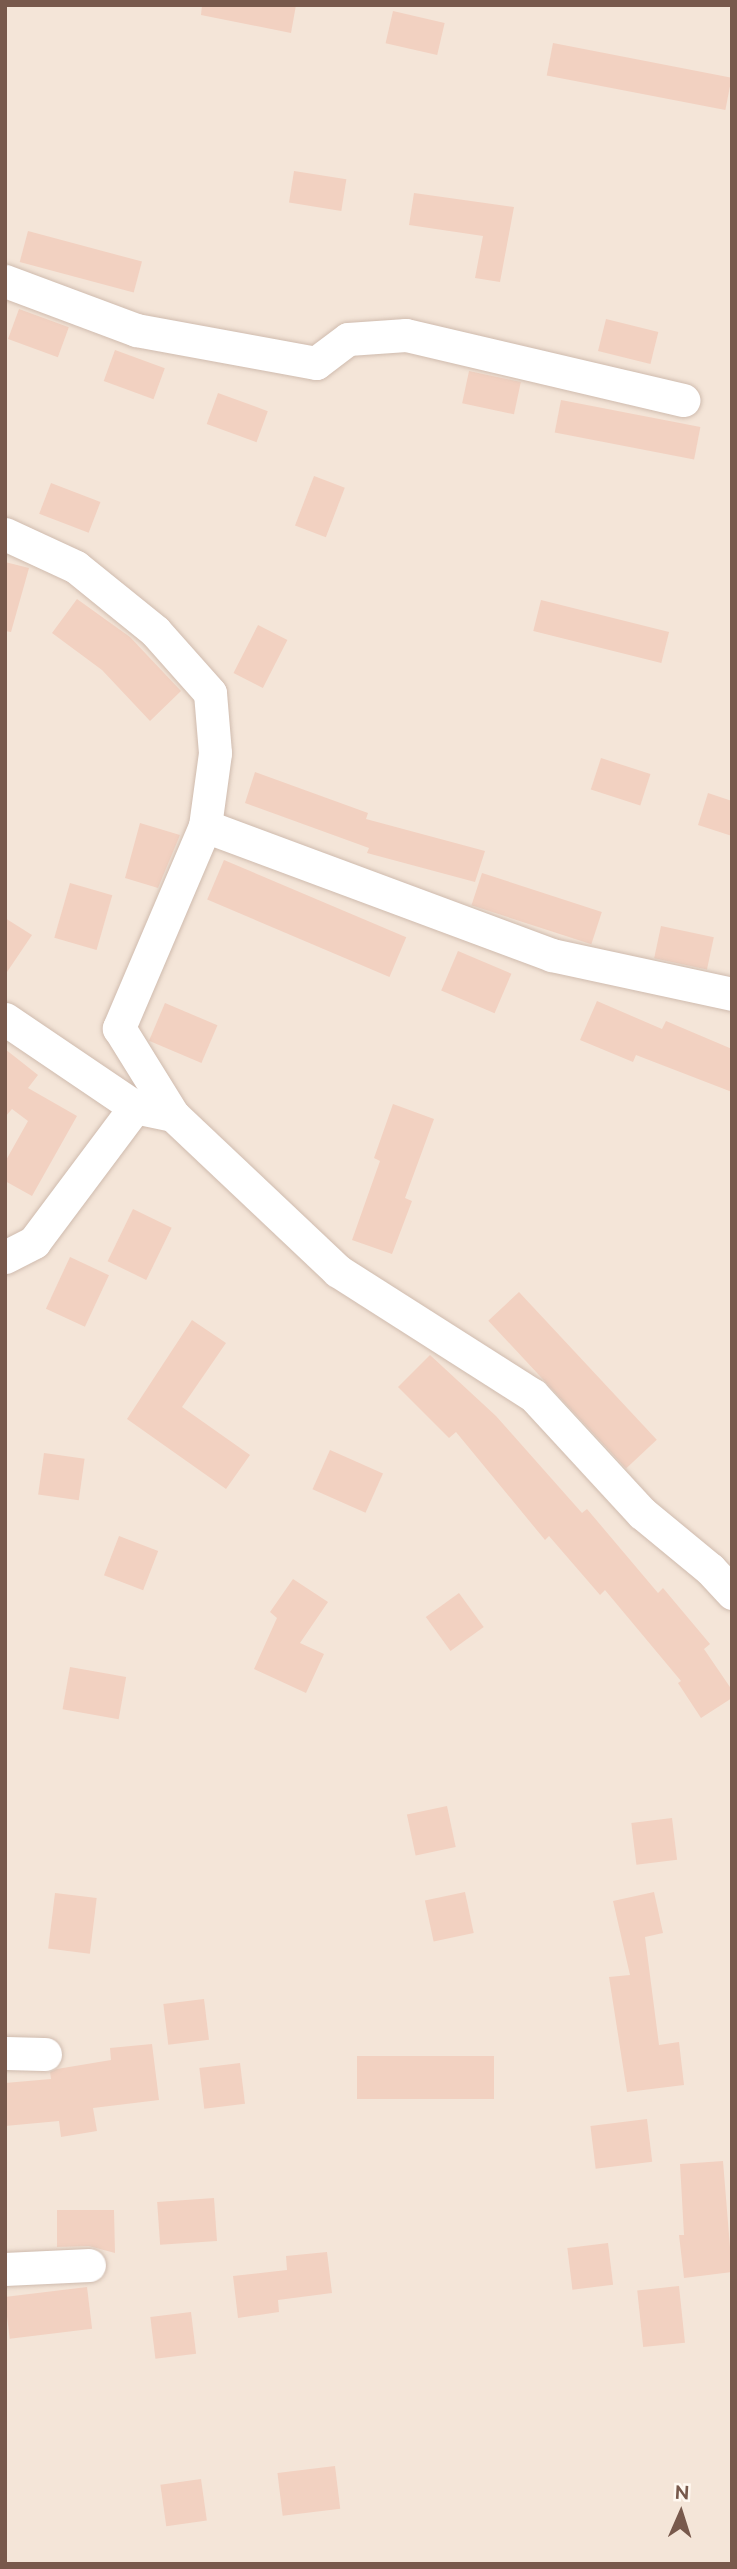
<!DOCTYPE html>
<html>
<head>
<meta charset="utf-8">
<style>
	body { margin:0 }
	#map { position:relative; width:737px; height:2569px; overflow:hidden; background:#fdf4e9; font-family:Raleway,sans-serif }
	div>[style] { position:absolute }
	.residential>* { inset:0; background:#f4e5d8; transform-origin:0 0 }
	.building>* { inset:0; background:#f2d1c1; transform-origin:0 0 }
	.roads { filter:drop-shadow(0 0 2px #cfbbae) drop-shadow(0 0 2px #cfbbae) }
	.minor>* { height:33px; margin:-16.5px; padding:0 16.5px; transform-origin:16.5px; border-radius:16.5px; background:#fff }
	span { translate:-50% -50%; white-space:nowrap; text-align:center; line-height:1.15; -webkit-text-stroke:5px #fff8f0; paint-order:stroke }
	.frame { position:absolute; inset:0; border:7px solid #78594c; pointer-events:none }
	.north { position:absolute; left:646px; top:2478px; width:70px; height:70px; -webkit-text-stroke:5px #fff8f0; paint-order:stroke; rotate:3deg; font-size:19px; font-weight:700; line-height:28px; text-align:center; color:#78594c }
	.north::after { content:''; display:block; margin:auto; width:24px; height:32px; background:#78594c; clip-path:polygon(50% 0,100% 100%,50% 72%,0 100%) }
</style>
</head>
<body>
<div id="map">
	<div class="residential">
		<i style="left:5px;top:5px;width:727px;height:2559px"></i>
	</div>
	<div class="building">
		<i style="clip-path:polygon(202px 5px,296px 5px,291px 33px,201px 15px)"></i>
		<i style="left:393px;top:11px;width:53px;height:33px;rotate:13deg"></i>
		<i style="left:553px;top:43px;width:182px;height:33px;rotate:11deg"></i>
		<i style="left:294px;top:171px;width:53px;height:32px;rotate:9deg"></i>
		<i style="clip-path:polygon(414px 193px,514px 207px,500px 282px,475px 278px,483px 236px,409px 225px)"></i>
		<i style="left:28px;top:231px;width:118px;height:32px;rotate:15deg"></i>
		<i style="left:19px;top:309px;width:53px;height:32px;rotate:20deg"></i>
		<i style="left:606px;top:319px;width:54px;height:33px;rotate:14deg"></i>
		<i style="left:115px;top:350px;width:53px;height:33px;rotate:20deg"></i>
		<i style="left:469px;top:371px;width:53px;height:33px;rotate:12deg"></i>
		<i style="left:218px;top:393px;width:53px;height:33px;rotate:20deg"></i>
		<i style="left:561px;top:400px;width:142px;height:33px;rotate:11deg"></i>
		<i style="left:314px;top:476px;width:33px;height:53px;rotate:21deg"></i>
		<i style="left:51px;top:483px;width:53px;height:33px;rotate:21deg"></i>
		<i style="clip-path:polygon(5px 562px,29px 568px,11px 632px,5px 631px)"></i>
		<i style="clip-path:polygon(77px 599px,130px 637px,181px 691px,150px 721px,102px 670px,52px 633px)"></i>
		<i style="left:541px;top:600px;width:132px;height:32px;rotate:14deg"></i>
		<i style="left:258px;top:625px;width:33px;height:54px;rotate:27deg"></i>
		<i style="left:601px;top:758px;width:52px;height:33px;rotate:18deg"></i>
		<i style="clip-path:polygon(255px 772px,368px 813px,366px 819px,485px 851px,475px 882px,367px 853px,369px 848px,245px 803px)"></i>
		<i style="clip-path:polygon(708px 793px,732px 801px,732px 836px,698px 825px)"></i>
		<i style="clip-path:polygon(140px 823px,180px 835px,158px 888px,125px 878px)"></i>
		<i style="left:224px;top:860px;width:198px;height:43px;rotate:23deg"></i>
		<i style="left:482px;top:873px;width:126px;height:34px;rotate:18deg"></i>
		<i style="left:70px;top:883px;width:44px;height:57px;rotate:16deg"></i>
		<i style="clip-path:polygon(5px 918px,32px 935px,5px 975px)"></i>
		<i style="left:661px;top:926px;width:54px;height:33px;rotate:12deg"></i>
		<i style="left:458px;top:951px;width:58px;height:43px;rotate:23deg"></i>
		<i style="clip-path:polygon(597px 1001px,662px 1029px,666px 1021px,732px 1049px,732px 1092px,636px 1055px,633px 1062px,580px 1040px)"></i>
		<i style="left:165px;top:1003px;width:57px;height:41px;rotate:23deg"></i>
		<i style="clip-path:polygon(5px 1049px,38px 1075px,28px 1088px,77px 1116px,32px 1196px,5px 1181px,5px 1162px,28px 1121px,12px 1109px,5px 1117px)"></i>
		<i style="clip-path:polygon(393px 1104px,434px 1119px,405px 1198px,412px 1201px,392px 1254px,352px 1240px,380px 1161px,374px 1158px)"></i>
		<i style="left:133px;top:1209px;width:43px;height:58px;rotate:26deg"></i>
		<i style="left:70px;top:1257px;width:43px;height:57px;rotate:25deg"></i>
		<i style="left:519px;top:1292px;width:202px;height:42px;rotate:47deg"></i>
		<i style="clip-path:polygon(192px 1320px,226px 1343px,182px 1407px,250px 1455px,226px 1489px,127px 1419px)"></i>
		<i style="clip-path:polygon(430px 1355px,496px 1416px,582px 1513px,587px 1509px,658px 1593px,663px 1588px,710px 1644px,704px 1649px,732px 1690px,732px 1698px,701px 1718px,678px 1683px,681px 1681px,605px 1590px,600px 1595px,549px 1536px,545px 1540px,456px 1432px,449px 1438px,398px 1387px)"></i>
		<i style="left:330px;top:1450px;width:58px;height:43px;rotate:24deg"></i>
		<i style="left:44px;top:1453px;width:41px;height:42px;rotate:8deg"></i>
		<i style="left:119px;top:1536px;width:42px;height:42px;rotate:21deg"></i>
		<i style="clip-path:polygon(293px 1579px,328px 1602px,300px 1643px,324px 1654px,306px 1693px,254px 1669px,277px 1618px,270px 1612px)"></i>
		<i style="left:459px;top:1593px;width:42px;height:41px;rotate:54deg"></i>
		<i style="left:70px;top:1667px;width:57px;height:43px;rotate:10deg"></i>
		<i style="left:447px;top:1806px;width:42px;height:41px;rotate:78deg"></i>
		<i style="left:672px;top:1818px;width:42px;height:41px;rotate:83deg"></i>
		<i style="left:465px;top:1892px;width:42px;height:41px;rotate:78deg"></i>
		<i style="clip-path:polygon(654px 1892px,663px 1933px,645px 1937px,659px 2045px,679px 2042px,684px 2085px,627px 2092px,609px 1977px,630px 1975px,613px 1901px)"></i>
		<i style="left:55px;top:1893px;width:42px;height:56px;rotate:7deg"></i>
		<i style="left:204px;top:1999px;width:41px;height:41px;rotate:83deg"></i>
		<i style="clip-path:polygon(152px 2044px,159px 2100px,93px 2108px,97px 2131px,61px 2137px,59px 2121px,5px 2126px,5px 2083px,51px 2079px,50px 2072px,57px 2069px,111px 2060px,110px 2048px)"></i>
		<i style="left:494px;top:2056px;width:43px;height:137px;rotate:90deg"></i>
		<i style="left:240px;top:2063px;width:41px;height:41px;rotate:83deg"></i>
		<i style="left:647px;top:2119px;width:43px;height:57px;rotate:83deg"></i>
		<i style="clip-path:polygon(723px 2161px,732px 2272px,684px 2278px,679px 2235px,684px 2235px,680px 2164px)"></i>
		<i style="left:214px;top:2198px;width:43px;height:57px;rotate:86deg"></i>
		<i style="clip-path:polygon(57px 2210px,114px 2210px,115px 2253px,89px 2246px,57px 2247px)"></i>
		<i style="left:608px;top:2243px;width:42px;height:41px;rotate:83deg"></i>
		<i style="clip-path:polygon(327px 2252px,332px 2293px,278px 2300px,279px 2312px,238px 2318px,233px 2276px,287px 2270px,286px 2256px)"></i>
		<i style="left:679px;top:2286px;width:57px;height:42px;rotate:84deg"></i>
		<i style="left:87px;top:2287px;width:42px;height:83px;rotate:83deg"></i>
		<i style="left:191px;top:2312px;width:42px;height:41px;rotate:83deg"></i>
		<i style="left:335px;top:2466px;width:43px;height:58px;rotate:83deg"></i>
		<i style="left:201px;top:2479px;width:42px;height:41px;rotate:82deg"></i>
	</div>
	<div class="roads">
		<div class="minor">
			<i style="left:5px;top:281px;width:140px;rotate:20.5deg"></i>
			<i style="left:136px;top:330px;width:183px;rotate:10.4deg"></i>
			<i style="left:316px;top:363px;width:40px;rotate:-37deg"></i>
			<i style="left:348px;top:339px;width:58px;rotate:-3.9deg"></i>
			<i style="left:406px;top:335px;width:285px;rotate:13.2deg"></i>
			<i style="left:5px;top:534px;width:78px;rotate:24.9deg"></i>
			<i style="left:76px;top:567px;width:102px;rotate:39deg"></i>
			<i style="left:155px;top:631px;width:83px;rotate:48.4deg"></i>
			<i style="left:210px;top:693px;width:60px;rotate:85.2deg"></i>
			<i style="left:215px;top:753px;width:74px;rotate:97.8deg"></i>
			<i style="left:205px;top:826px;width:220px;rotate:113.1deg"></i>
			<i style="left:119px;top:1028px;width:102px;rotate:58.2deg"></i>
			<i style="left:205px;top:826px;width:370px;rotate:20.4deg"></i>
			<i style="left:552px;top:955px;width:184px;rotate:12.2deg"></i>
			<i style="left:5px;top:1019px;width:157px;rotate:34.1deg"></i>
			<i style="left:135px;top:1107px;width:39px;rotate:12deg"></i>
			<i style="left:173px;top:1115px;width:227px;rotate:43.4deg"></i>
			<i style="left:338px;top:1271px;width:231px;rotate:32.5deg"></i>
			<i style="left:533px;top:1395px;width:161px;rotate:47.3deg"></i>
			<i style="left:642px;top:1513px;width:88px;rotate:39.5deg"></i>
			<i style="left:710px;top:1569px;width:33px;rotate:47deg"></i>
			<i style="left:5px;top:1257px;width:33px;rotate:-27deg"></i>
			<i style="left:34px;top:1242px;width:169px;rotate:-53.2deg"></i>
			<i style="left:5px;top:2053px;width:40px;rotate:1.4deg"></i>
			<i style="left:5px;top:2269px;width:84px;rotate:-2.7deg"></i>
		</div>
	</div>
	<div class="frame"></div>
	<div class="north">N</div>
</div>
</body>
</html>
